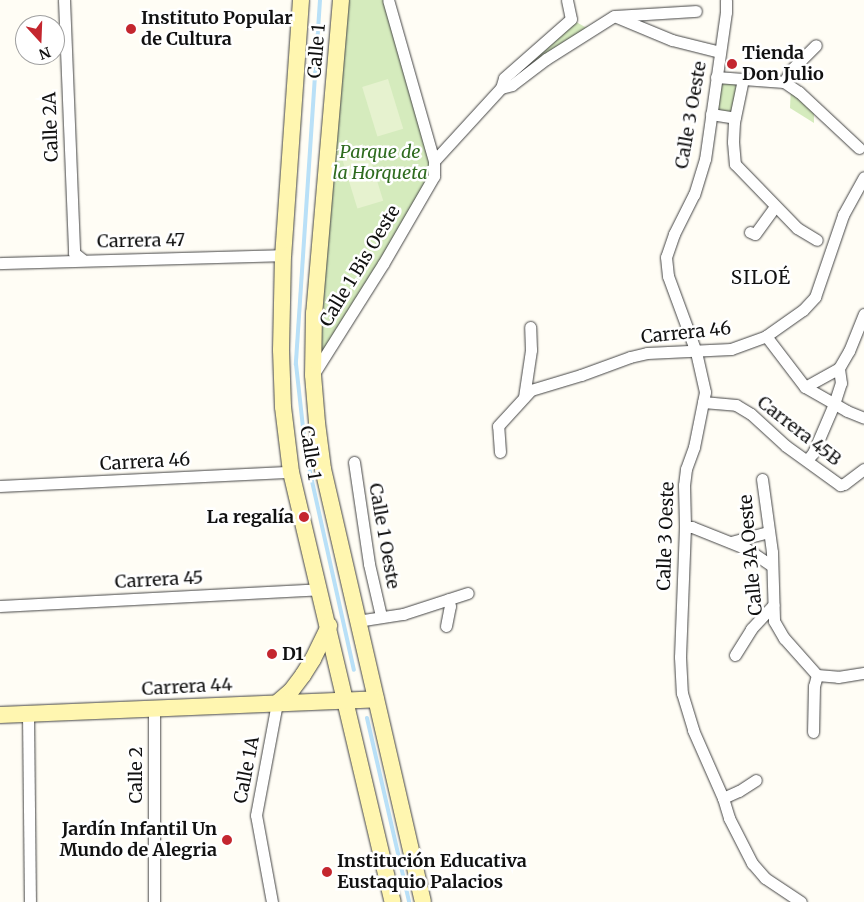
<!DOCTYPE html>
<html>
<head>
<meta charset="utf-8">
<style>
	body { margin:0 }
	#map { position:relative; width:864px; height:902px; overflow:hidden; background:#fffdf5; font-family:Merriweather,serif }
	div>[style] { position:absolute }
	.green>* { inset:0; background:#d5ebbd }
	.pitch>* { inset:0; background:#e6f2cf; transform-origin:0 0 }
	.stream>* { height:4px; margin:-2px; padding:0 2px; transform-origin:2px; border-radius:2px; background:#b9e0f7 }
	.roads { filter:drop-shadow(0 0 1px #444) drop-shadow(0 0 1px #444) }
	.street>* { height:11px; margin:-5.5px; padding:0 5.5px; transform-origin:5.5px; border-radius:5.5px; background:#fff }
	.secondary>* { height:16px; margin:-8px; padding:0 8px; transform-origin:8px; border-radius:8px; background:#fff6b0 }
	.dots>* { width:14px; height:14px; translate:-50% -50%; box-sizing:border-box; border:2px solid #fff; border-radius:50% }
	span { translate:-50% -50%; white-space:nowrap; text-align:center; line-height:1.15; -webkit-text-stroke:5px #fff; paint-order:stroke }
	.poi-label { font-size:18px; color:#111; font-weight:700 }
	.left { translate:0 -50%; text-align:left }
	.right { translate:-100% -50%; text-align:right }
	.street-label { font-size:18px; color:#111 }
	.park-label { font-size:18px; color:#2f6b1f; font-style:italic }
	.neighbourhood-label { font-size:19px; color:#111; letter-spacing:1px }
	.north { position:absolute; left:15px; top:15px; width:50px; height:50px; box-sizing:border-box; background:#fff; border:1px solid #a0a0a0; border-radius:50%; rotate:160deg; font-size:14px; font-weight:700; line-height:20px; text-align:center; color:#111 }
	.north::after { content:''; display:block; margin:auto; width:18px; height:22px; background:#c4262e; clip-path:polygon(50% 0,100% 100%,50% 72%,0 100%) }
</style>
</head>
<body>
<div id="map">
	<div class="green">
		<i style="clip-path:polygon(341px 0,388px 0,434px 176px,313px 375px)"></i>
		<i style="clip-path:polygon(571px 19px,585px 27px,601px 23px,512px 85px,504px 78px)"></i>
		<i style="clip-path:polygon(716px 77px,743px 79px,735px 118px,711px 114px)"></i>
		<i style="clip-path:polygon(791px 86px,814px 106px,814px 123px,790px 108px)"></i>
	</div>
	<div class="pitch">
		<i style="left:388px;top:79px;width:52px;height:27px;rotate:73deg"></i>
		<i style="left:368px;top:151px;width:52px;height:27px;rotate:73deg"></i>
	</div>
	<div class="stream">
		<i style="left:320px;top:0;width:365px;rotate:93.8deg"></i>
		<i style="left:296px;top:364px;width:91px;rotate:83.7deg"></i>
		<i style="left:306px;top:454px;width:221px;rotate:77.5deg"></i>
		<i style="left:367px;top:718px;width:189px;rotate:77.1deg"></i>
	</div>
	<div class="roads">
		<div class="street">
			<i style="left:64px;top:0;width:253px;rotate:87.7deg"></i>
			<i style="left:74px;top:253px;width:10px;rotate:37deg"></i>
			<i style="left:726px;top:0;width:12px;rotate:90deg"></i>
			<i style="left:726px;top:12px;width:148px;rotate:98.1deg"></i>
			<i style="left:705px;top:159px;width:37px;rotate:107deg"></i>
			<i style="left:694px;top:194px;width:45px;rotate:116.6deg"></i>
			<i style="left:674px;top:234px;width:24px;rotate:109deg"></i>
			<i style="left:666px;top:257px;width:19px;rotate:84deg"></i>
			<i style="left:668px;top:276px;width:81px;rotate:69.8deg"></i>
			<i style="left:696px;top:352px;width:41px;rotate:77.3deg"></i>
			<i style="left:705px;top:392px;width:56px;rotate:101.3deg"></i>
			<i style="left:694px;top:447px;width:23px;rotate:110deg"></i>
			<i style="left:686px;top:469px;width:16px;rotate:97deg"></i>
			<i style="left:684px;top:485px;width:42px;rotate:88.6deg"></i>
			<i style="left:685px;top:527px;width:130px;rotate:92.2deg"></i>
			<i style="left:680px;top:657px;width:36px;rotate:87deg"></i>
			<i style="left:682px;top:693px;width:39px;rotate:73deg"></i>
			<i style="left:693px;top:730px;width:74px;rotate:66.2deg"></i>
			<i style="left:723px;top:798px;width:21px;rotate:73deg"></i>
			<i style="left:729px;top:818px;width:51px;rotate:62.9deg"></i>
			<i style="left:752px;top:863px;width:20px;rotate:49deg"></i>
			<i style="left:765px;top:878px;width:43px;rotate:33.7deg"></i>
			<i style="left:616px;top:16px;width:80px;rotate:-3.6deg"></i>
			<i style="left:716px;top:77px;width:68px;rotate:4.2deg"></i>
			<i style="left:784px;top:82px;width:18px;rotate:34deg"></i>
			<i style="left:799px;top:92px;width:82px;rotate:43deg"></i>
			<i style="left:743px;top:79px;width:44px;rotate:101.8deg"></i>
			<i style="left:734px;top:122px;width:20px;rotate:93deg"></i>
			<i style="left:733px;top:142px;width:22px;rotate:85deg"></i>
			<i style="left:735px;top:164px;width:89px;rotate:45.9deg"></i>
			<i style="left:797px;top:228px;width:23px;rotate:31deg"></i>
			<i style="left:784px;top:82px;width:14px;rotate:-60deg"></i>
			<i style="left:791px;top:70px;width:35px;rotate:-45deg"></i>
			<i style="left:501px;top:88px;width:11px;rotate:-15deg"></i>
			<i style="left:512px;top:85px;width:43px;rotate:-37.4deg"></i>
			<i style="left:546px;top:59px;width:80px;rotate:-32.3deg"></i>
			<i style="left:614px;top:16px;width:63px;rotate:22.5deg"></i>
			<i style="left:672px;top:40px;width:49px;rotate:14deg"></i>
			<i style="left:711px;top:114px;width:24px;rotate:9deg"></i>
			<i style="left:434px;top:161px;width:99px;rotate:-47.5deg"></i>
			<i style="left:501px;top:88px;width:10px;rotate:-73deg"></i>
			<i style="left:504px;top:78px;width:89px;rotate:-41.4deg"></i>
			<i style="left:571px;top:19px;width:19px;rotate:-102deg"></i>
			<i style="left:750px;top:232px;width:5px;rotate:22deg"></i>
			<i style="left:755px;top:234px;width:34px;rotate:-54deg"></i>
			<i style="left:0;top:263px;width:283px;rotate:-1.6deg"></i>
			<i style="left:766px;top:336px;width:64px;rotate:52.6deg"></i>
			<i style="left:805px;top:387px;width:48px;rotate:29.7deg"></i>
			<i style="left:847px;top:411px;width:18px;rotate:22deg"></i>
			<i style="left:313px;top:375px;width:131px;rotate:-57.8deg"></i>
			<i style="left:383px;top:264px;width:102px;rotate:-59.9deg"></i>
			<i style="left:434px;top:176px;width:15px;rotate:-90deg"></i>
			<i style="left:434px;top:161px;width:167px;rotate:-105.9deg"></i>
			<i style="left:805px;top:387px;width:39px;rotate:-29deg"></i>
			<i style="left:524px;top:397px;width:48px;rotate:-81.5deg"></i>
			<i style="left:531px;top:350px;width:23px;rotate:-92deg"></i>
			<i style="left:703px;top:402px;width:33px;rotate:5deg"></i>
			<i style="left:736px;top:405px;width:17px;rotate:31deg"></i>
			<i style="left:751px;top:414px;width:47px;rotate:42.4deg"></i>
			<i style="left:786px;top:446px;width:67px;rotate:35.8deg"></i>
			<i style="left:840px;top:485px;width:4px;rotate:-14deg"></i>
			<i style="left:844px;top:484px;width:25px;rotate:-37deg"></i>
			<i style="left:500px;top:452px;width:26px;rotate:-94deg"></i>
			<i style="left:498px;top:426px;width:49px;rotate:-47.5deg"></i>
			<i style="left:531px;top:390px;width:52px;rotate:-16.7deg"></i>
			<i style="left:581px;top:375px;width:52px;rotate:-20.2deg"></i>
			<i style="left:630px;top:357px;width:17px;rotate:-13deg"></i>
			<i style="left:647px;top:353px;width:84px;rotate:-2.7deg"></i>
			<i style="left:731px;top:349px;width:37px;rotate:-20deg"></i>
			<i style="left:766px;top:336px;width:45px;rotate:-35.1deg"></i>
			<i style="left:803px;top:310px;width:18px;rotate:-47deg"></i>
			<i style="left:815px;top:297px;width:87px;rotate:-71.1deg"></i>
			<i style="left:843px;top:215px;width:43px;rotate:-61.1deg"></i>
			<i style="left:807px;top:460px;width:9px;rotate:-49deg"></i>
			<i style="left:813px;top:453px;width:53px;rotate:-66.8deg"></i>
			<i style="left:834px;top:404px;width:22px;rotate:-72deg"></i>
			<i style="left:841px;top:383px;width:15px;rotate:-98deg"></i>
			<i style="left:839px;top:368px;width:20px;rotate:-60deg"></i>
			<i style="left:849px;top:351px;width:40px;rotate:-68deg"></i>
			<i style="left:354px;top:462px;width:103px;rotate:81.6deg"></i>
			<i style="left:369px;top:564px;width:53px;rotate:77deg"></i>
			<i style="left:762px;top:479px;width:74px;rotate:82.2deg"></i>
			<i style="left:772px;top:552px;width:69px;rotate:88.3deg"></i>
			<i style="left:774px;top:621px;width:20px;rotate:60deg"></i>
			<i style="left:784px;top:638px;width:50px;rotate:48.3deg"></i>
			<i style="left:817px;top:675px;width:11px;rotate:105deg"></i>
			<i style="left:814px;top:686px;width:46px;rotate:91.2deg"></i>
			<i style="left:0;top:486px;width:291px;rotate:-2.8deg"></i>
			<i style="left:685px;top:527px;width:7px"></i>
			<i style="left:692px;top:527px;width:59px;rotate:21.8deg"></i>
			<i style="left:747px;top:549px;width:29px;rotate:34deg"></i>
			<i style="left:731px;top:542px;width:39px;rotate:-15deg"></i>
			<i style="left:0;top:606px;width:320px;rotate:-3deg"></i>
			<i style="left:357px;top:621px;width:47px;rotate:-8.7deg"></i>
			<i style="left:403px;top:614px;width:68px;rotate:-17.9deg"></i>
			<i style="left:446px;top:626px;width:20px;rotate:-79deg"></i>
			<i style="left:450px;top:606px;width:7px;rotate:-106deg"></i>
			<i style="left:735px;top:655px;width:31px;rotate:-58deg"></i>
			<i style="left:751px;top:629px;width:33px;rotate:-47deg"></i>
			<i style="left:817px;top:675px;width:21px;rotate:5deg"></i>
			<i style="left:838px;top:677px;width:26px;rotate:-9deg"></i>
			<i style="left:154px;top:708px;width:194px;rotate:90deg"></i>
			<i style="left:28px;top:714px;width:188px;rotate:89.4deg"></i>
			<i style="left:723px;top:798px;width:17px;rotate:-24deg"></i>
			<i style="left:739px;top:791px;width:20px;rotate:-33deg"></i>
			<i style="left:272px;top:902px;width:88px;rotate:-100.4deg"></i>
			<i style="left:256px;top:815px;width:114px;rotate:-79.4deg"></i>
		</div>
		<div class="secondary">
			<i style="left:301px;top:0;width:256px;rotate:94deg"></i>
			<i style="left:283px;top:255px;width:95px;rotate:91.2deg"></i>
			<i style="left:281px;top:350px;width:57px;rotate:88deg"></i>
			<i style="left:283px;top:407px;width:65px;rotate:83deg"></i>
			<i style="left:291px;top:472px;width:442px;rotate:76.7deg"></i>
			<i style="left:341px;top:0;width:314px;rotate:94.9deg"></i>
			<i style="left:314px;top:313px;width:62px;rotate:90.9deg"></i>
			<i style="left:313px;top:375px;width:48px;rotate:85.2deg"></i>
			<i style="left:317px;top:423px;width:46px;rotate:82.6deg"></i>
			<i style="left:323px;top:469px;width:444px;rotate:77deg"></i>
			<i style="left:277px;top:703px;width:18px;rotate:-41deg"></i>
			<i style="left:291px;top:691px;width:20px;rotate:-53deg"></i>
			<i style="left:303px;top:675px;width:19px;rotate:-58deg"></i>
			<i style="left:313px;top:659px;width:37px;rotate:-64deg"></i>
			<i style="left:0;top:715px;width:376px;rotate:-2.4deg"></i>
		</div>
	</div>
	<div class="dots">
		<i style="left:131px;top:29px;background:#c4262e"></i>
		<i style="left:732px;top:64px;background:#c4262e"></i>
		<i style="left:304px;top:517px;background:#c4262e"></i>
		<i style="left:272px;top:654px;background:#c4262e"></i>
		<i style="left:227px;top:840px;background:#c4262e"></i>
		<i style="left:327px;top:872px;background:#c4262e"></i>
	</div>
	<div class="poi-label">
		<span class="left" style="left:141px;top:29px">Instituto Popular<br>de Cultura</span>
		<span class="left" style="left:742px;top:64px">Tienda<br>Don Julio</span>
		<span class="right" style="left:294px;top:517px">La regalía</span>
		<span class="left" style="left:282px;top:654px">D1</span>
		<span class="right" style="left:217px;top:840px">Jardín Infantil Un<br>Mundo de Alegria</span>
		<span class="left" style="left:337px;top:872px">Institución Educativa<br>Eustaquio Palacios</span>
	</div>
	<div class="street-label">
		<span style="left:317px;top:51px;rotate:-85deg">Calle 1</span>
		<span style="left:691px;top:115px;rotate:-80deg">Calle 3 Oeste</span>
		<span style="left:51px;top:127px;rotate:-92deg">Calle 2A</span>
		<span style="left:141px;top:241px;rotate:-1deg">Carrera 47</span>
		<span style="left:360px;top:266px;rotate:-59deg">Calle 1 Bis Oeste</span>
		<span style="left:686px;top:333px;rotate:-6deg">Carrera 46</span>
		<span style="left:799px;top:431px;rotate:38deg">Carrera 45B</span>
		<span style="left:310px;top:453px;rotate:81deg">Calle 1</span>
		<span style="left:145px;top:462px;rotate:-3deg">Carrera 46</span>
		<span style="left:384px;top:536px;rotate:80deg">Calle 1 Oeste</span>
		<span style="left:666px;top:536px;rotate:-88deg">Calle 3 Oeste</span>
		<span style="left:751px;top:555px;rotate:-95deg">Calle 3A Oeste</span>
		<span style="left:159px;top:580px;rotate:-3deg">Carrera 45</span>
		<span style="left:187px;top:687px;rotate:-3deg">Carrera 44</span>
		<span style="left:247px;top:770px;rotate:-79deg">Calle 1A</span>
		<span style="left:136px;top:775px;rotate:-90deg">Calle 2</span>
	</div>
	<div class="park-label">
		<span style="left:380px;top:163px">Parque de<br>la Horqueta</span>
	</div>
	<div class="neighbourhood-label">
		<span style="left:761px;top:278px">SILOÉ</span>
	</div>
	<div class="north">N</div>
</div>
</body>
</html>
